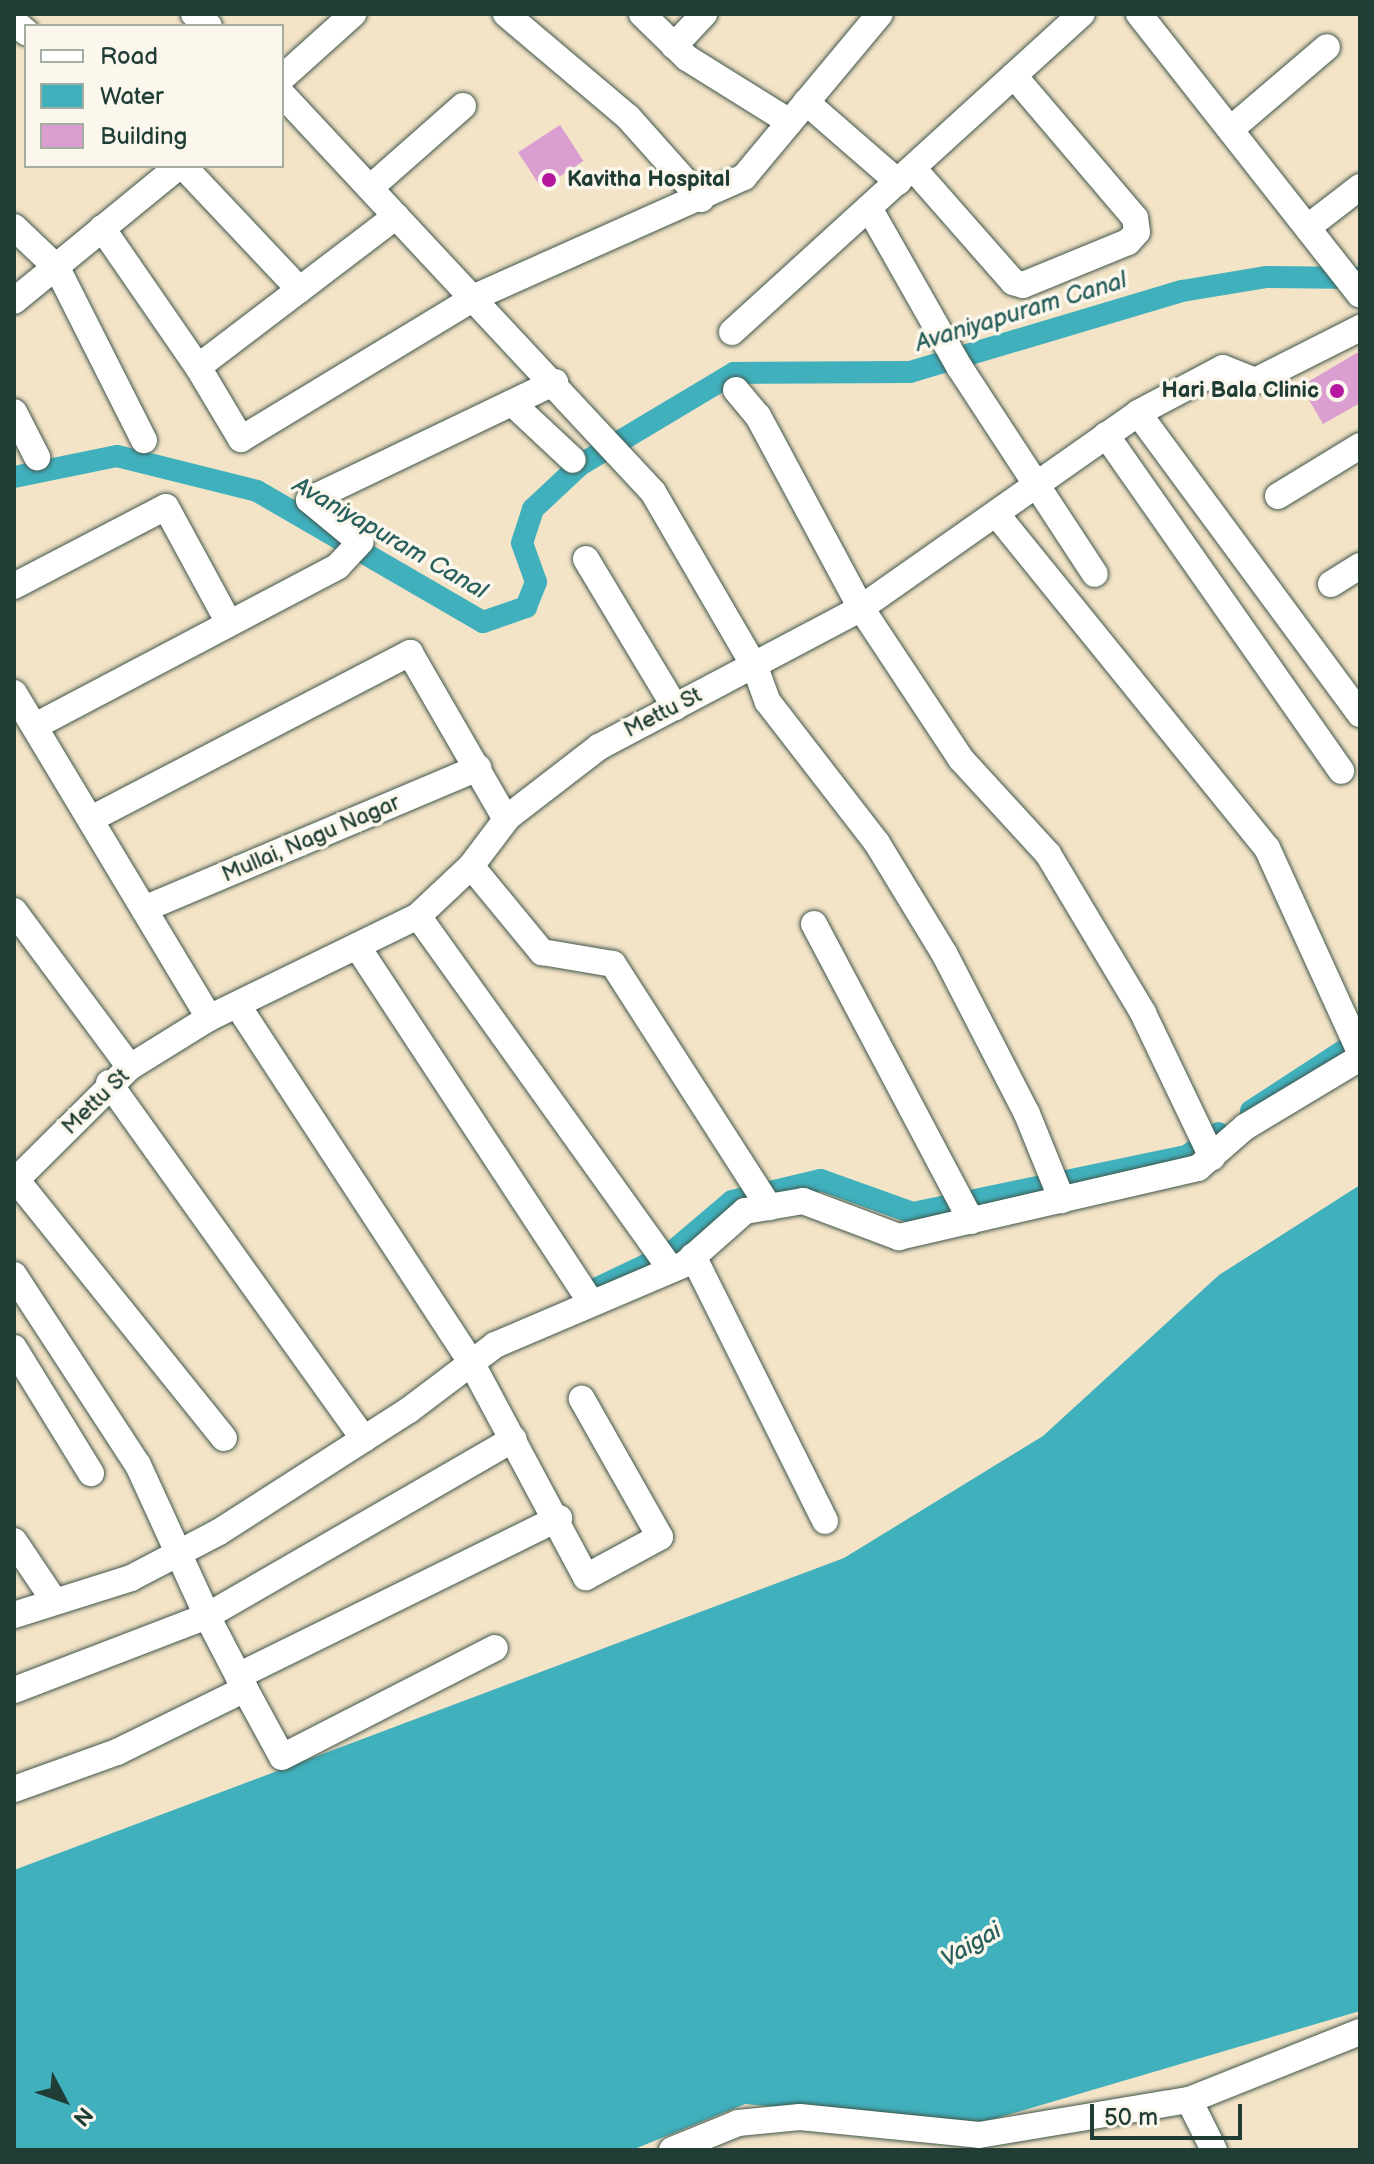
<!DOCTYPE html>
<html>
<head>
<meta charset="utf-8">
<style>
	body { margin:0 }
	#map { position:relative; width:1374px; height:2164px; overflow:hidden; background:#f3e3c7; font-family:"Balsamiq Sans",sans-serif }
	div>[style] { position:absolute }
	.water>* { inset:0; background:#41b0bd }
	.canal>* { height:22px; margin:-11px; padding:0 11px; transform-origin:11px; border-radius:11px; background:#41b0bd }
	.building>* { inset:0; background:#da9ed0; transform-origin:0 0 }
	.roads { filter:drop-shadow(0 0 2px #3f564a) drop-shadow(0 0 2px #3f564a) }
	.minor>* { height:26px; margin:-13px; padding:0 13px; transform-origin:13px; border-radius:13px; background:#fff }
	.dots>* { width:22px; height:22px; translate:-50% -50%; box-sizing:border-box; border:4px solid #fbf7ec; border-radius:50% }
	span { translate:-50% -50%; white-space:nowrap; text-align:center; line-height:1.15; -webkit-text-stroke:7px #fbf7ec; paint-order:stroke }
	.poi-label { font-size:22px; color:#1f3d34; font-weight:700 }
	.left { translate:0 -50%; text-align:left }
	.right { translate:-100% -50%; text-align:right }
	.street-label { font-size:22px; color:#1f3d34 }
	.water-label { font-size:24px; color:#29605d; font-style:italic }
	.frame { position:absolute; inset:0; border:16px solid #1f3d34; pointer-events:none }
	.legend { position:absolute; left:24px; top:24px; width:260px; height:144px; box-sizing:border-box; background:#fbf7ec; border:2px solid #a3ada2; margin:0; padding:10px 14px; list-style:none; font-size:24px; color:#1f3d34 }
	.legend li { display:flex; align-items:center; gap:16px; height:40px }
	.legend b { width:40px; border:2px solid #a3ada2 }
	.north { position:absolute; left:24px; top:2060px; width:80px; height:80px; -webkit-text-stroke:6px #fbf7ec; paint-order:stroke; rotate:131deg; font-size:22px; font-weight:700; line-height:32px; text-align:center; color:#1f3d34 }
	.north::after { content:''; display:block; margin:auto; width:28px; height:36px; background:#1f3d34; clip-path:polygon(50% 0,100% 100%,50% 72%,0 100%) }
	.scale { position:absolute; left:1090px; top:2104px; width:152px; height:36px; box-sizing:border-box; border:4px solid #1f3d34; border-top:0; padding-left:10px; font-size:24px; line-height:28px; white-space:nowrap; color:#1f3d34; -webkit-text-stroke:6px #fbf7ec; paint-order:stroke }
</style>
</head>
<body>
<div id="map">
	<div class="water">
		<i style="clip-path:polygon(1360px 1185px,1360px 2011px,970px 2126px,745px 2104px,632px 2150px,14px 2150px,14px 1870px,844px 1558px,1043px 1436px,1219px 1275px)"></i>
	</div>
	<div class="canal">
		<i style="left:14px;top:477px;width:105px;rotate:-11.5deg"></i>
		<i style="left:117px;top:456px;width:144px;rotate:14deg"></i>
		<i style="left:257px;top:491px;width:261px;rotate:30.1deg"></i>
		<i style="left:483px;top:622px;width:46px;rotate:-19.2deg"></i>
		<i style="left:526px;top:607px;width:27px;rotate:-68deg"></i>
		<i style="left:536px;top:582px;width:41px;rotate:-109.7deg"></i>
		<i style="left:522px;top:543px;width:36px;rotate:-72deg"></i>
		<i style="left:533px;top:509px;width:64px;rotate:-43.1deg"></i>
		<i style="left:580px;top:465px;width:179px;rotate:-30.9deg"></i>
		<i style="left:734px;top:373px;width:176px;rotate:-0.3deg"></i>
		<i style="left:910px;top:372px;width:284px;rotate:-16.6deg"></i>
		<i style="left:1182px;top:291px;width:86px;rotate:-9.4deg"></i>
		<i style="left:1267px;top:277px;width:92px;rotate:0.6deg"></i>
		<i style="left:1251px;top:1111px;width:130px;rotate:-33.1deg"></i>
		<i style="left:587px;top:1293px;width:93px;rotate:-25.5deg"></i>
		<i style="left:671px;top:1253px;width:80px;rotate:-40.4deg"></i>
		<i style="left:732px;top:1201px;width:91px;rotate:-13.3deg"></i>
		<i style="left:821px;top:1180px;width:98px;rotate:19.7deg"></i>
		<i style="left:913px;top:1213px;width:280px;rotate:-11.8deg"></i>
		<i style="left:1187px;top:1156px;width:39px;rotate:-36deg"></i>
	</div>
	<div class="building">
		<i style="left:560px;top:125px;width:43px;height:50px;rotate:57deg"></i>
		<i style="clip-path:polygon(1360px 351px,1360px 403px,1323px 424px,1301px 386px)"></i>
	</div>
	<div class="roads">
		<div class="minor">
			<i style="left:194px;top:14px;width:19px;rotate:39deg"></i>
			<i style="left:506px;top:14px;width:160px;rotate:40.2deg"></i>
			<i style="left:628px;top:117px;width:110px;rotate:48.3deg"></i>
			<i style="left:642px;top:14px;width:63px;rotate:44.4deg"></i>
			<i style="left:687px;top:58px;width:121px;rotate:31.9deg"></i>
			<i style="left:1139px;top:14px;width:357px;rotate:51.8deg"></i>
			<i style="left:14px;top:22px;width:16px;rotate:40deg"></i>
			<i style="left:674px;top:46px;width:44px;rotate:-46.8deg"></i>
			<i style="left:282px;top:78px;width:96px;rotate:-42deg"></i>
			<i style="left:282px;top:94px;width:544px;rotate:47.01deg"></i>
			<i style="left:653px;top:492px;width:203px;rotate:59.8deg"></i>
			<i style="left:755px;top:667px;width:37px;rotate:70deg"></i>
			<i style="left:768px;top:702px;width:178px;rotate:52.3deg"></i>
			<i style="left:877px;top:843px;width:129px;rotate:58.7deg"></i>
			<i style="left:944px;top:953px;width:181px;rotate:62.7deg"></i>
			<i style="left:1027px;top:1114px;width:93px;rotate:67.9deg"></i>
			<i style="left:806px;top:102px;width:122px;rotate:41deg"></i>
			<i style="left:1231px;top:129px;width:126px;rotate:-40.5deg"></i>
			<i style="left:183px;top:166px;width:170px;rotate:46.7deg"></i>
			<i style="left:913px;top:168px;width:152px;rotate:48.7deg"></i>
			<i style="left:1013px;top:282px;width:10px;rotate:17deg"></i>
			<i style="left:1023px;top:285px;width:113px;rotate:-22.3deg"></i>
			<i style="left:1128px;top:242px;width:13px;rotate:-48deg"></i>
			<i style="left:1137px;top:232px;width:14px;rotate:-98deg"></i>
			<i style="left:1135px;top:218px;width:187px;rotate:-130.4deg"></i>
			<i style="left:370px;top:188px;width:124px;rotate:-41.4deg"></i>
			<i style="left:869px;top:208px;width:184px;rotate:60.4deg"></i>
			<i style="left:960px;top:368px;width:246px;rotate:56.8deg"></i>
			<i style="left:14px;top:227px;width:59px;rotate:43.6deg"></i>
			<i style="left:57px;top:268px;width:193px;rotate:63.2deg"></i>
			<i style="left:1308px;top:227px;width:66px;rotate:-37.6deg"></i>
			<i style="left:102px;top:228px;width:169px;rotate:55.4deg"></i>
			<i style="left:198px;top:367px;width:249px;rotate:-37.3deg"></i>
			<i style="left:14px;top:301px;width:213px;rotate:-39.3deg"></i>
			<i style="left:732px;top:332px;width:473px;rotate:-42.3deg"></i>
			<i style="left:198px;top:367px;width:84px;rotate:59.2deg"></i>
			<i style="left:241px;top:439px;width:276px;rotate:-31.2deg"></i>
			<i style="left:477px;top:296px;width:292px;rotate:-24deg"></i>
			<i style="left:744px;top:177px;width:212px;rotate:-50.2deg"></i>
			<i style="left:736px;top:390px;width:34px;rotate:50deg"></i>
			<i style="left:758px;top:416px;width:218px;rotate:61.8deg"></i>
			<i style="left:861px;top:608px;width:181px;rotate:56.5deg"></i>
			<i style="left:961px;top:759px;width:129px;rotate:47.5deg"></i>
			<i style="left:1048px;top:854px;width:185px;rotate:59.1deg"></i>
			<i style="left:1143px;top:1013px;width:160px;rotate:64.4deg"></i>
			<i style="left:512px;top:403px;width:83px;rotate:43.1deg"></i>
			<i style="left:14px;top:412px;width:51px;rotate:62.9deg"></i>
			<i style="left:1138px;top:413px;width:374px;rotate:53.6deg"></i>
			<i style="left:1106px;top:435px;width:410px;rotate:55deg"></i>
			<i style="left:1278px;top:496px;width:96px;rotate:-31.4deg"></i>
			<i style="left:998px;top:516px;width:427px;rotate:51deg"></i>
			<i style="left:1267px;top:848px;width:224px;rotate:65.5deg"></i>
			<i style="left:586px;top:559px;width:173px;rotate:59deg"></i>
			<i style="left:1331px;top:584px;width:34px;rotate:-32deg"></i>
			<i style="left:14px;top:586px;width:171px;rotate:-27.5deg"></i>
			<i style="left:166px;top:507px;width:130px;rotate:61.5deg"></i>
			<i style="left:14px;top:693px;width:379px;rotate:59deg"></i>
			<i style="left:37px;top:725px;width:340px;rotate:-27.8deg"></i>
			<i style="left:338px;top:566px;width:33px;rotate:-47deg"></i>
			<i style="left:360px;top:542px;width:66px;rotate:-140.5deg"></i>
			<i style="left:309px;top:500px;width:273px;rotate:-25.6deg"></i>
			<i style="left:91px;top:819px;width:360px;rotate:-27.5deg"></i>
			<i style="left:410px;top:653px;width:192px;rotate:60deg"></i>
			<i style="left:471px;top:866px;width:112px;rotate:50.5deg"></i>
			<i style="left:542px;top:952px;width:72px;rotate:9.6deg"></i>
			<i style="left:613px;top:964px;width:289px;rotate:57.3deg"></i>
			<i style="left:144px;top:909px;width:363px;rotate:-22.9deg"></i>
			<i style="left:14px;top:911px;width:194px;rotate:53.4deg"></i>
			<i style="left:418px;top:916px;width:434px;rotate:54.4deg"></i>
			<i style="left:814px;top:924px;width:336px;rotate:62.1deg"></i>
			<i style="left:357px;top:946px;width:426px;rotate:56.7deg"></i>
			<i style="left:238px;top:1006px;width:425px;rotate:56.8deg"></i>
			<i style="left:471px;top:1362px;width:244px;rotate:61.9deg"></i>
			<i style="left:586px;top:1577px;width:84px;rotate:-28.4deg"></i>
			<i style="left:660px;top:1537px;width:159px;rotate:-119.5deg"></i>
			<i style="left:109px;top:1083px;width:438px;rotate:54.4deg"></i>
			<i style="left:14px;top:1177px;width:335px;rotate:51.2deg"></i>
			<i style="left:14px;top:1182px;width:163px;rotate:-44.8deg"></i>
			<i style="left:130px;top:1067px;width:93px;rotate:-31.8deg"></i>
			<i style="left:209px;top:1018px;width:233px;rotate:-26deg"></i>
			<i style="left:418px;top:916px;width:73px;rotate:-43.3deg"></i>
			<i style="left:471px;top:866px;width:61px;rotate:-52.9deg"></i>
			<i style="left:508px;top:817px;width:115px;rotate:-37.6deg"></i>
			<i style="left:599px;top:747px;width:297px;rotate:-27.9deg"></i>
			<i style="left:861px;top:608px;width:339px;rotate:-35.1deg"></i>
			<i style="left:1138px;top:413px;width:96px;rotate:-27.9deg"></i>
			<i style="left:1223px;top:368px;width:35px;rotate:22deg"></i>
			<i style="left:1255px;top:381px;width:118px;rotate:-26.8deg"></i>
			<i style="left:693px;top:1256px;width:296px;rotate:63.5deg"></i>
			<i style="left:14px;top:1275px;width:227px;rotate:56.9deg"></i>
			<i style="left:138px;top:1465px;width:166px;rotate:65.4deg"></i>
			<i style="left:207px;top:1616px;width:207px;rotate:159deg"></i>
			<i style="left:14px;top:1348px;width:147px;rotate:58.4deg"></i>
			<i style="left:14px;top:1541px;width:73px;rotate:56.1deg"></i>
			<i style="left:14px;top:1615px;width:123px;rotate:-17.5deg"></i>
			<i style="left:131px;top:1578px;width:99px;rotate:-27.6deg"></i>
			<i style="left:219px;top:1532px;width:226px;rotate:-32.7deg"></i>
			<i style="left:409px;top:1410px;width:108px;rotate:-37.1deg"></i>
			<i style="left:495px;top:1345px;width:207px;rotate:-23.1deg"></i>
			<i style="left:685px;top:1264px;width:80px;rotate:-41.5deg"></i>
			<i style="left:745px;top:1211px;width:59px;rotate:-9.8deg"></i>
			<i style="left:803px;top:1201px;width:103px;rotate:20.6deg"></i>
			<i style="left:899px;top:1237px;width:307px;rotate:-13deg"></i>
			<i style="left:1198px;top:1168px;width:62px;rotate:-41.1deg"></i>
			<i style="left:1245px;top:1127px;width:134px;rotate:-31deg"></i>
			<i style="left:238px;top:1676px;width:358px;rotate:-26.2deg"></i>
			<i style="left:245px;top:1689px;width:77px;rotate:61.4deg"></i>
			<i style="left:282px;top:1757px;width:239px;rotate:-27.1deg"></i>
			<i style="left:14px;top:1789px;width:109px;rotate:-19.8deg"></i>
			<i style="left:117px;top:1752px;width:143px;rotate:-26.2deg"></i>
			<i style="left:245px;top:1689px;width:82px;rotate:-117.5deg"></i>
			<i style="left:207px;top:1616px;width:354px;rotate:-30deg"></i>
			<i style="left:672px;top:2150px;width:71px;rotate:-22.2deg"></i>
			<i style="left:738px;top:2123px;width:62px;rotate:-5.5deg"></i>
			<i style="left:800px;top:2117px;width:180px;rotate:5.7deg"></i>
			<i style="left:979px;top:2135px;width:213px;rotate:-9.5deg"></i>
			<i style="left:1214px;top:2150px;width:56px;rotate:-116.6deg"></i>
			<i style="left:1189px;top:2100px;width:184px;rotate:-21.7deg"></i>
		</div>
	</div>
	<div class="dots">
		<i style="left:549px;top:180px;background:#b5179e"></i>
		<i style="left:1337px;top:391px;background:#b5179e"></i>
	</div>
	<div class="poi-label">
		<span class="left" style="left:567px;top:180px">Kavitha Hospital</span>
		<span class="right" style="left:1319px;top:391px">Hari Bala Clinic</span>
	</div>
	<div class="street-label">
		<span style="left:663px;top:713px;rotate:-27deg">Mettu St</span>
		<span style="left:311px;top:839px;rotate:-23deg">Mullai, Nagu Nagar</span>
		<span style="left:96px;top:1102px;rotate:-44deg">Mettu St</span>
	</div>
	<div class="water-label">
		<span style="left:1021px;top:312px;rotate:-17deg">Avaniyapuram Canal</span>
		<span style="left:390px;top:538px;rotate:30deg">Avaniyapuram Canal</span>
		<span style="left:971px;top:1945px;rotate:-30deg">Vaigai</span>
	</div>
	<div class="frame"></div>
	<ul class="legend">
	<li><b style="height:10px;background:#fff"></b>Road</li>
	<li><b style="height:22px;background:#41b0bd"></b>Water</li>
	<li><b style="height:22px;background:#da9ed0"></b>Building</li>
	</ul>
	<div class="north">N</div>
	<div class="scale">50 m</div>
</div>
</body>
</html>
